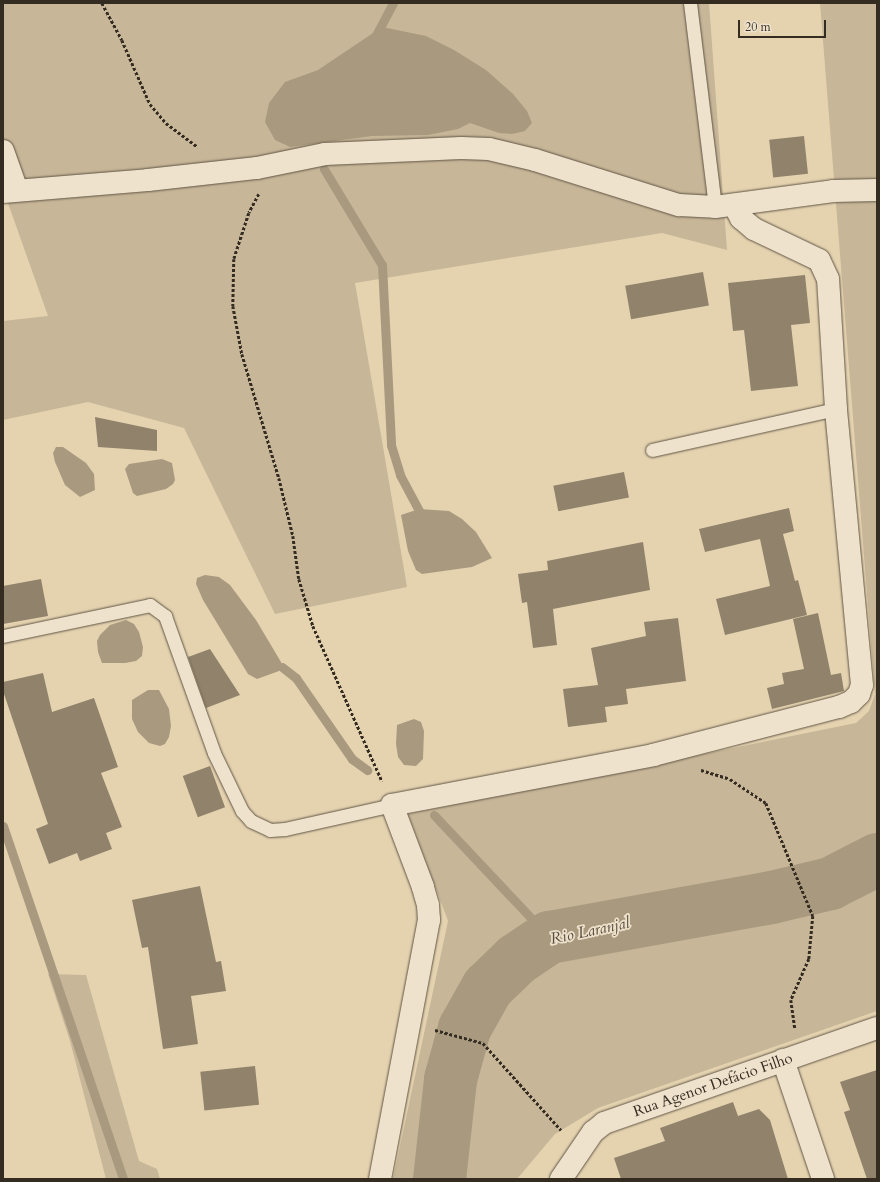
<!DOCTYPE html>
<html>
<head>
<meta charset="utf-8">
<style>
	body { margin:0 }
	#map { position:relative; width:880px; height:1182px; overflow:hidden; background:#e5d3b0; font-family:Cardo,serif }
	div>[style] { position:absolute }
	.green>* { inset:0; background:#c7b698 }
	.water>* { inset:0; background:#a99a7f }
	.stream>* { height:9px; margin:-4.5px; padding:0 4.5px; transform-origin:4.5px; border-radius:4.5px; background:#a99a7f }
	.river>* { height:53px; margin:-26.5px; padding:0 26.5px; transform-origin:26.5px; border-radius:26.5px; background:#a99a7f }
	.building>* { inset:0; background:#90826b; transform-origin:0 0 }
	.path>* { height:2.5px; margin-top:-1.25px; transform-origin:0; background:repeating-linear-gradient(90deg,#342b21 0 3px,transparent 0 5px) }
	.roads { filter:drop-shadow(0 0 1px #605545) drop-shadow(0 0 1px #605545) }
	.service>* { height:13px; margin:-6.5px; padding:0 6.5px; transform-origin:6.5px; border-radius:6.5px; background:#eee2cc }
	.minor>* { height:22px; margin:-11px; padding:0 11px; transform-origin:11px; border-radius:11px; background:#eee2cc }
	span { translate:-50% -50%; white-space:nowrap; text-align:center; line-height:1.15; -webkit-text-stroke:3.5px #eee2cc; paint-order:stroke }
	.street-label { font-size:15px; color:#342b21 }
	.water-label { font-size:16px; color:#574c3d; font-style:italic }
	.frame { position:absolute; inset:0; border:4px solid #342b21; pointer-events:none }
	.scale { position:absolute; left:738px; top:20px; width:88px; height:18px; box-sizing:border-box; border:2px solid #342b21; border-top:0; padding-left:5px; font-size:12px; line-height:14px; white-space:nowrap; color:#342b21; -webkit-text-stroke:3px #eee2cc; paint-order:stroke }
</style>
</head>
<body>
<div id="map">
	<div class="green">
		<i style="clip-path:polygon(3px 3px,709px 3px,727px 250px,662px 233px,355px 283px,407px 587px,275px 614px,184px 428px,88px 402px,3px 420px,3px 321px,48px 316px,3px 189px)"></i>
		<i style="clip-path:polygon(820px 3px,877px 3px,877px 1011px,598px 1108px,555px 1134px,517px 1179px,393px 1179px,448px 921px,408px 814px,856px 723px,869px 711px,875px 694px)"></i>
		<i style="clip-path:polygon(48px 974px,86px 975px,139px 1161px,157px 1169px,160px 1179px,106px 1179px,70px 1041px)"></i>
	</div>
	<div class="water">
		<i style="clip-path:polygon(382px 27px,426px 36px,454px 50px,486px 70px,513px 94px,527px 111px,532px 123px,525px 131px,512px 134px,499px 133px,470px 123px,458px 129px,428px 135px,372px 136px,290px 147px,275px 140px,265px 122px,269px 103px,285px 82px,318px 70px)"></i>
		<i style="clip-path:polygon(56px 447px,63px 447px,86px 463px,94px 474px,95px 490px,80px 497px,65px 485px,55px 462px,53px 453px)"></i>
		<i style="clip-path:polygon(162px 459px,172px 463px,175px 480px,173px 484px,166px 489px,137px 496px,133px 493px,125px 469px,129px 464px)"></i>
		<i style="clip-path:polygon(419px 509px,449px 511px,462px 519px,476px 532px,492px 558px,472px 567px,422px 574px,416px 570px,408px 551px,401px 515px)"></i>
		<i style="clip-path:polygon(205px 575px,219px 577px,230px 585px,256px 620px,281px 662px,282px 667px,279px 671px,257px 679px,248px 674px,203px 600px,196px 584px,197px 578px)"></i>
		<i style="clip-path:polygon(126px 620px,134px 624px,139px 632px,143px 647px,142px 656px,136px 661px,125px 663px,102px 663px,98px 652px,97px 641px,100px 635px,110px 625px)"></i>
		<i style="clip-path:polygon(148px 690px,159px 690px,169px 709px,171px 726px,169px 737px,165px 744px,160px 746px,149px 743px,138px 732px,132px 719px,132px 700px)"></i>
		<i style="clip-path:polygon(414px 719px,421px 722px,424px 731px,423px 759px,416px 766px,404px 765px,398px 757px,396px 744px,397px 725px)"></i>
	</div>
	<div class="stream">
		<i style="left:375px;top:37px;width:38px;rotate:-62deg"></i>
		<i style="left:324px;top:169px;width:112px;rotate:58.9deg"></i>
		<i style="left:382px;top:265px;width:180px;rotate:87.1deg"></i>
		<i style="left:391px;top:445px;width:31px;rotate:73deg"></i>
		<i style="left:400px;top:475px;width:51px;rotate:61.9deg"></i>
		<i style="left:282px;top:667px;width:18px;rotate:38deg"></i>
		<i style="left:296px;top:678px;width:98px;rotate:55.3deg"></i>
		<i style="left:352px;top:759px;width:19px;rotate:36deg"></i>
		<i style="left:434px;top:815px;width:168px;rotate:46.7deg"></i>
		<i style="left:3px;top:826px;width:373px;rotate:71.2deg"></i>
	</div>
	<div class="river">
		<i style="left:439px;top:1179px;width:101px;rotate:-83.7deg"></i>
		<i style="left:450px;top:1079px;width:53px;rotate:-74.6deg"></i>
		<i style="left:464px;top:1028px;width:47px;rotate:-60.7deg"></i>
		<i style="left:487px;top:987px;width:40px;rotate:-44deg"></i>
		<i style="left:516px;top:959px;width:40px;rotate:-34deg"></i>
		<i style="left:549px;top:937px;width:226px;rotate:-10.2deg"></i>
		<i style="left:771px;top:897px;width:61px;rotate:-13.3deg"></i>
		<i style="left:830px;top:883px;width:53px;rotate:-27.1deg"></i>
	</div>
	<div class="building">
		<i style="left:804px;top:136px;width:38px;height:35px;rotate:84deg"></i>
		<i style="left:703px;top:272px;width:34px;height:79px;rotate:80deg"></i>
		<i style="clip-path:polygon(805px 275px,810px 323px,791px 325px,798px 386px,751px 391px,744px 330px,733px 331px,728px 283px)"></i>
		<i style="clip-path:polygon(95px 417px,157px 430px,157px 451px,98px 447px)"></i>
		<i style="left:624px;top:472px;width:26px;height:72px;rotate:79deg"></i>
		<i style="clip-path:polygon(789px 508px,794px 531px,783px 534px,795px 581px,798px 580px,807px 615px,725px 635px,716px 599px,770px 586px,760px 539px,705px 552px,699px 529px)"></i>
		<i style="clip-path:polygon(643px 542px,650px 590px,553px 609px,557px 645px,533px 648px,527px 602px,522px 603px,518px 574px,548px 570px,547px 561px)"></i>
		<i style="clip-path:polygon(41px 579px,48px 616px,3px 624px,3px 586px)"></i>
		<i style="clip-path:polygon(818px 613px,831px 675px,841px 673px,844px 691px,772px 709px,767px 688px,784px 684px,782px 673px,804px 669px,793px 619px)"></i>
		<i style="clip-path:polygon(678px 618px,686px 681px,626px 689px,628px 704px,605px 707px,607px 722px,568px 727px,563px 689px,598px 685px,591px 648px,646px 636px,644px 622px)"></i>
		<i style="clip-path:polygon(210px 649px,240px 695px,206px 708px,188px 657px)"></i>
		<i style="clip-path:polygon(43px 673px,52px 712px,94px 698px,118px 767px,101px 773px,122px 827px,106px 833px,112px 849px,80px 861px,77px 853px,49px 864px,36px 829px,48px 824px,3px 691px,3px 682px)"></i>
		<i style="left:210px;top:766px;width:44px;height:29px;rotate:70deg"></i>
		<i style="clip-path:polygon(200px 886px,216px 962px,221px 961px,226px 991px,191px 996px,198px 1044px,163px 1049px,148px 947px,142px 948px,132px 900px)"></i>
		<i style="left:255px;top:1066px;width:39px;height:55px;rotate:84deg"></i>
		<i style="clip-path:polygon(877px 1070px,877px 1179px,867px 1179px,844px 1112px,850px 1110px,840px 1082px)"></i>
		<i style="clip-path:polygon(733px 1102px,738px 1116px,759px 1109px,770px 1120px,788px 1179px,621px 1179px,614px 1158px,665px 1141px,660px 1128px)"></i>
	</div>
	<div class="path">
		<i style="left:102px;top:3px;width:42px;rotate:61.6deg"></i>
		<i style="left:122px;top:40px;width:70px;rotate:66.4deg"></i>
		<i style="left:150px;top:104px;width:25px;rotate:50deg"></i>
		<i style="left:166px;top:123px;width:40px;rotate:37deg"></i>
		<i style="left:259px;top:194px;width:21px;rotate:118deg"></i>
		<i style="left:249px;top:213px;width:48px;rotate:108.1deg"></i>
		<i style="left:234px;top:259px;width:47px;rotate:91.2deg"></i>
		<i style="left:233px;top:306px;width:49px;rotate:79.4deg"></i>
		<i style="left:242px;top:354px;width:129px;rotate:73.4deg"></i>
		<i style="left:279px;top:478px;width:60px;rotate:76.4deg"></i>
		<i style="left:293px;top:536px;width:43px;rotate:82.1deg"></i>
		<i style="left:299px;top:579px;width:49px;rotate:73.4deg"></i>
		<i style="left:313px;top:626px;width:170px;rotate:66deg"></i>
		<i style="left:701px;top:770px;width:30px;rotate:17deg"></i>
		<i style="left:730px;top:779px;width:43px;rotate:33.7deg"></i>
		<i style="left:766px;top:803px;width:122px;rotate:67.4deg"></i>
		<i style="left:813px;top:916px;width:43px;rotate:95.3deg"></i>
		<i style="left:809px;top:959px;width:45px;rotate:113.7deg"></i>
		<i style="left:791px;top:1000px;width:29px;rotate:82deg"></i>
		<i style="left:435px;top:1030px;width:50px;rotate:15.2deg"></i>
		<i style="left:483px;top:1043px;width:117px;rotate:48.1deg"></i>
	</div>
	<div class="roads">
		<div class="service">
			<i style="left:690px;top:3px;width:206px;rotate:83deg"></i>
			<i style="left:652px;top:450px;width:189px;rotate:-12.6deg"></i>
			<i style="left:3px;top:636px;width:150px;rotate:-11.9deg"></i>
			<i style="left:150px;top:605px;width:19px;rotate:36deg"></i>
			<i style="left:165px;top:616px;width:145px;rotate:70.3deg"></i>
			<i style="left:214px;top:753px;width:64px;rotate:64.2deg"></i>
			<i style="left:242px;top:811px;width:13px;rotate:48deg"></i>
			<i style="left:251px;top:821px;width:21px;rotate:25deg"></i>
			<i style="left:270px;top:830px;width:15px;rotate:-4deg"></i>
			<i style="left:285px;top:829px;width:110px;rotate:-12.6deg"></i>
		</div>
		<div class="minor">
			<i style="left:3px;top:151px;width:41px;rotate:70.3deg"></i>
			<i style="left:3px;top:192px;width:145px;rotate:-4.7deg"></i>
			<i style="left:148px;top:180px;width:110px;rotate:-6.3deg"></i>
			<i style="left:257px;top:168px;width:69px;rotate:-11.6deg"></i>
			<i style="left:325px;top:154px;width:136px;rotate:-2.5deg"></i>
			<i style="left:461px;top:148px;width:28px;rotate:2deg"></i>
			<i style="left:489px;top:149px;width:47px;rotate:13.4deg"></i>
			<i style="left:535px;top:160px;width:151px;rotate:17.4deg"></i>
			<i style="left:679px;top:205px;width:36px;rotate:3deg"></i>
			<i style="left:715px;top:207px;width:119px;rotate:-7.7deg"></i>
			<i style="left:833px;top:191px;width:44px;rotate:-1.3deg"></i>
			<i style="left:783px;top:1060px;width:126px;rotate:71.4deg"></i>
			<i style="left:380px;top:1179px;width:264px;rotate:-79.3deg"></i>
			<i style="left:429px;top:920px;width:15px;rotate:-94deg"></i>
			<i style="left:428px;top:905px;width:19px;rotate:-106deg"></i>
			<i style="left:423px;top:887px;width:88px;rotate:-110.7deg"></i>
			<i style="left:392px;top:805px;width:266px;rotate:-10.8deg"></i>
			<i style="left:653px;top:755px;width:192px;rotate:-14.5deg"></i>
			<i style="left:839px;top:707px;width:13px;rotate:-23deg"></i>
			<i style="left:851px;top:702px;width:11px;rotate:-45deg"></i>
			<i style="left:859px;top:694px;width:9px;rotate:-72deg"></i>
			<i style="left:862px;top:685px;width:277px;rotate:-95.4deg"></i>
			<i style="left:836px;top:409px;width:130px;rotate:-93.5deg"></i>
			<i style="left:828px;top:279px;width:21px;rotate:-115deg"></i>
			<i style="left:819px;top:260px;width:72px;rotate:-154.5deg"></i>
			<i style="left:754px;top:229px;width:17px;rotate:-140deg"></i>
			<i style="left:741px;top:218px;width:15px;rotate:-118deg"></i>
			<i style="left:561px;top:1179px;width:57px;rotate:-55.8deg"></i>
			<i style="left:593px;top:1132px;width:14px;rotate:-39deg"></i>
			<i style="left:604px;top:1123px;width:289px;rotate:-19.2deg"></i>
		</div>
	</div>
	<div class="street-label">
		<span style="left:713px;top:1085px;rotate:-19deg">Rua Agenor Defácio Filho</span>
	</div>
	<div class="water-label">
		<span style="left:590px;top:931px;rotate:-12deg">Rio Laranjal</span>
	</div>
	<div class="frame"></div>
	<div class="scale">20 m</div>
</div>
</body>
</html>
